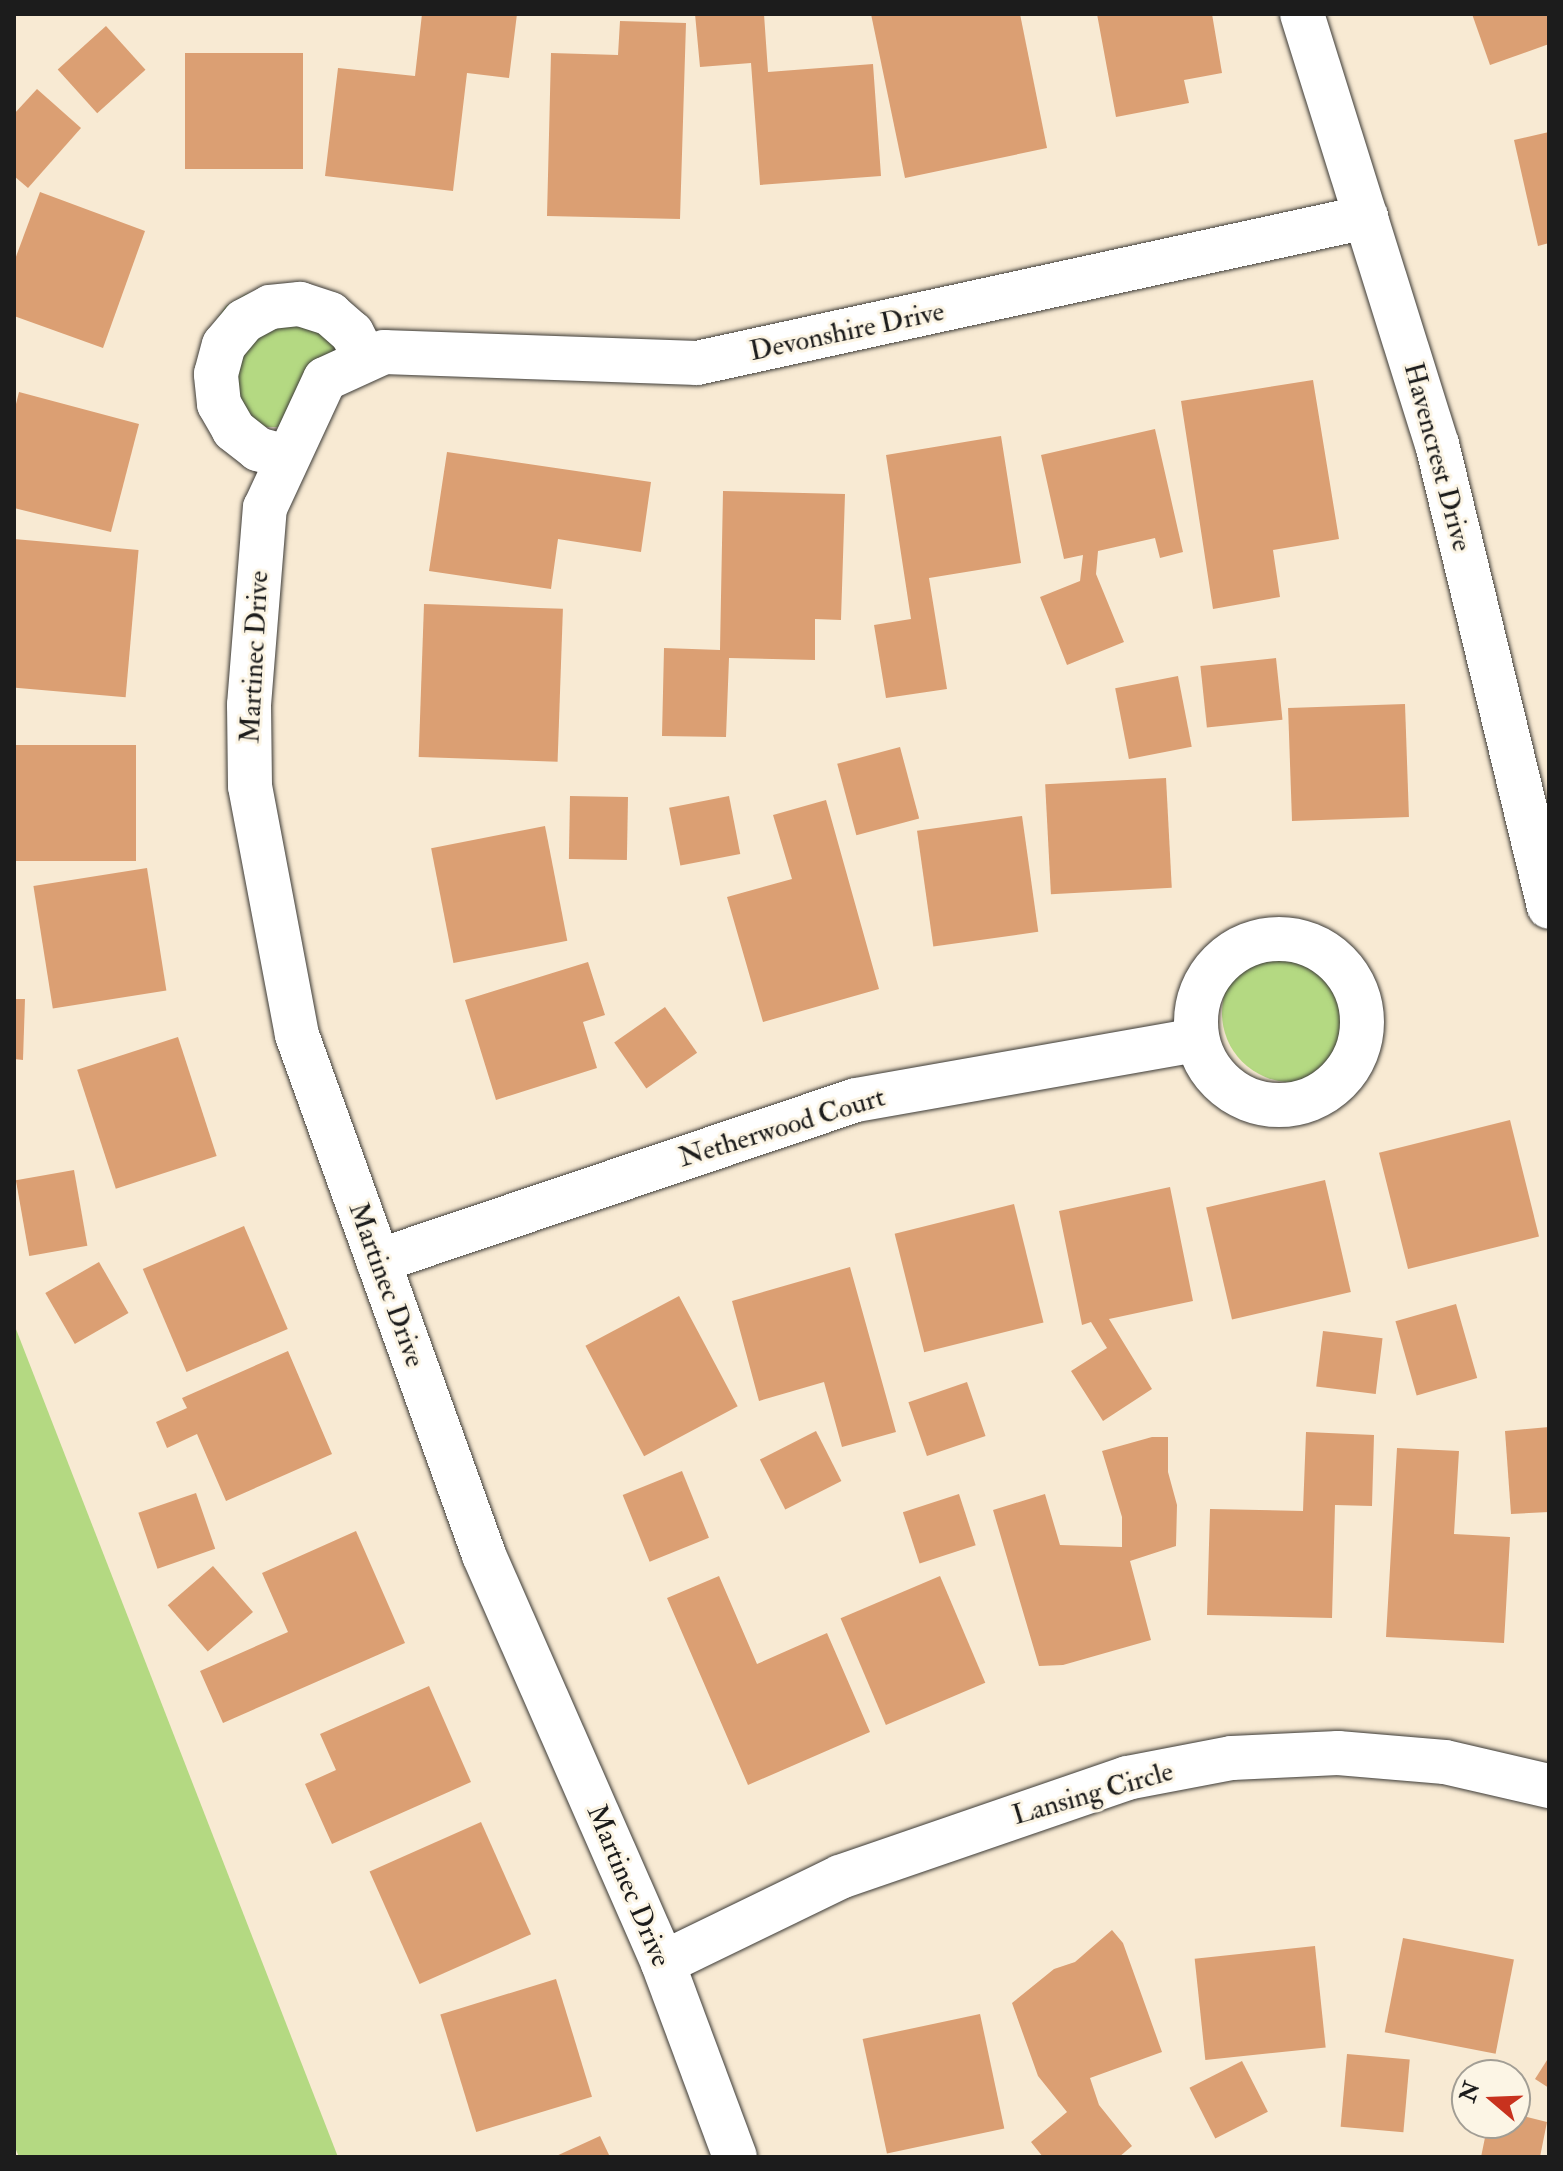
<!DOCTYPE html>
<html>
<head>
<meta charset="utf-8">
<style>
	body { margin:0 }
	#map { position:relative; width:1563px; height:2171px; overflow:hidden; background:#f8ead3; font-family:"IM FELL Double Pica",serif }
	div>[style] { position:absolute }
	.green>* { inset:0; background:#b4d982 }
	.round { border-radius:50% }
	.building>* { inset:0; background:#db9f73; transform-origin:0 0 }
	.roads { filter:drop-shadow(0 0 2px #3d3b37) drop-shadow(0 0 2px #3d3b37) }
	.minor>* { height:44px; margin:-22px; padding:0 22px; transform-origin:22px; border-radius:22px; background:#fff }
	.minor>.ring { margin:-22px; padding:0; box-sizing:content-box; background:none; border:44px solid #fff; border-radius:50% }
	span { translate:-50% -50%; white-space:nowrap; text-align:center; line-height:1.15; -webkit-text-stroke:6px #fcf5e5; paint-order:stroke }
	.street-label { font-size:28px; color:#1c1c1c }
	.frame { position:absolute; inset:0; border:16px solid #1c1c1c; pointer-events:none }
	.north { position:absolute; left:1451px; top:2059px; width:80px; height:80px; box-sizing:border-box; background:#fcf5e5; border:2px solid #a29e95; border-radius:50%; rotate:289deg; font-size:22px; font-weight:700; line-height:32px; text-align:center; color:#1c1c1c }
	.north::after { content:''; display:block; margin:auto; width:28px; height:36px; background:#c8321e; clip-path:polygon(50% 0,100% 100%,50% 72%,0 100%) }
</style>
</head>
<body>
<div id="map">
	<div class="green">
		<i style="clip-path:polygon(269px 288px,315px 301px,343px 363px,286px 427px,264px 427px,243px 421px,212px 326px,226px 306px,246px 294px)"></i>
		<i class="round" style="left:1222px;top:944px;width:138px;height:138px"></i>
		<i style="clip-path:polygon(14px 1324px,338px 2157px,19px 2157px,14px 2145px)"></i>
	</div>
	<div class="building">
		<i style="clip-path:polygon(422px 14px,517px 14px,509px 78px,467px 73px,453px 191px,325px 176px,338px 68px,415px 76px)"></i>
		<i style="clip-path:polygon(695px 14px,764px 14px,768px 72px,873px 64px,881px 176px,760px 185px,751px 63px,700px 67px)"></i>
		<i style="clip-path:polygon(871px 14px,1020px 14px,1047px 148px,905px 178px)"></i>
		<i style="clip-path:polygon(1097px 14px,1212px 14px,1222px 73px,1184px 80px,1189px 103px,1116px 117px)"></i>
		<i style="clip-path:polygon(1472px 14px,1549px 14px,1549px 44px,1490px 65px)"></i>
		<i style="clip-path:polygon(620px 21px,686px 23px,680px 219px,547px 216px,551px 53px,618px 55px)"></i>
		<i style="left:106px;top:26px;width:59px;height:65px;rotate:48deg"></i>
		<i style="left:303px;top:53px;width:116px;height:118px;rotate:90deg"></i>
		<i style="clip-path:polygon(37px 89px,81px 128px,28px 188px,14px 176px,14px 114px)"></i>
		<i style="clip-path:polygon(1549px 132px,1549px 243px,1538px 246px,1514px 140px)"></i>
		<i style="clip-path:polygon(40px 192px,145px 231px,103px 348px,14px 316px,14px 262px)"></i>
		<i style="clip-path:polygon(1313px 380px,1339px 539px,1273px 550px,1280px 597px,1213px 609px,1181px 401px)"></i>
		<i style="clip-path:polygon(19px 392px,139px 424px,111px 532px,14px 508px,14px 412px)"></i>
		<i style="clip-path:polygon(1155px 429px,1183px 552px,1160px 558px,1155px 538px,1098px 551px,1096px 574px,1124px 642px,1067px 665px,1040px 597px,1080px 581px,1083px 555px,1064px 559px,1041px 455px)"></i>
		<i style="clip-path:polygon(1001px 436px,1021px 563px,929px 578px,947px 689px,886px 698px,874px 625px,911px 619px,886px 455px)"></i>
		<i style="clip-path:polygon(447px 452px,651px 482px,641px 552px,558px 539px,551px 589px,429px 571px)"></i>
		<i style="clip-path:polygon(723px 491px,845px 494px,841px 620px,815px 619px,815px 660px,729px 658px,726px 737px,662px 736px,664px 648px,720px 650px)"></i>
		<i style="left:14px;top:539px;width:125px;height:148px;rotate:5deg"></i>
		<i style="left:424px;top:604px;width:139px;height:153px;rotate:2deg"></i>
		<i style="left:1276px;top:658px;width:62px;height:76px;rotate:84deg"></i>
		<i style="left:1178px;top:676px;width:72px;height:64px;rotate:79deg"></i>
		<i style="left:1405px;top:704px;width:113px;height:117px;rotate:88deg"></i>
		<i style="left:15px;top:745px;width:121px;height:116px"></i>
		<i style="left:900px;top:747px;width:74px;height:65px;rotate:75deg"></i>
		<i style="left:1166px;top:778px;width:110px;height:121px;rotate:87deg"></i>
		<i style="left:570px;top:796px;width:58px;height:63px;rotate:1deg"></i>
		<i style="left:729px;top:796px;width:59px;height:61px;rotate:79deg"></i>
		<i style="clip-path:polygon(826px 800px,879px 989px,763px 1022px,727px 897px,792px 879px,773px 815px)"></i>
		<i style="left:1022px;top:816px;width:117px;height:106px;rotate:82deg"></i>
		<i style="left:545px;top:826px;width:117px;height:116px;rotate:79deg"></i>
		<i style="left:147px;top:868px;width:124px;height:115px;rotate:81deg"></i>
		<i style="clip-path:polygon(588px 962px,605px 1015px,583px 1022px,597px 1068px,496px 1100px,465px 1000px)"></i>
		<i style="clip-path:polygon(14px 999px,25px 999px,23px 1060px,14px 1059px)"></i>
		<i style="left:665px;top:1007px;width:56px;height:62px;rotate:55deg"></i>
		<i style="left:178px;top:1037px;width:125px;height:106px;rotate:72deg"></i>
		<i style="left:1510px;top:1120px;width:120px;height:135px;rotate:76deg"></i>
		<i style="left:74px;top:1170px;width:77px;height:59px;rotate:80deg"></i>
		<i style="left:1325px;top:1180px;width:115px;height:122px;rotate:77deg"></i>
		<i style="clip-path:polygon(1170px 1187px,1193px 1301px,1109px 1319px,1152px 1389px,1103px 1421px,1071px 1371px,1107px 1348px,1091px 1322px,1082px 1325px,1059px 1211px)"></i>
		<i style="left:1014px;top:1204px;width:122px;height:123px;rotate:76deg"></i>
		<i style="left:244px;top:1226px;width:112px;height:110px;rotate:67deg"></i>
		<i style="left:99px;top:1262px;width:59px;height:62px;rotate:60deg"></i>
		<i style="clip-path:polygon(850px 1267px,896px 1432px,842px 1447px,824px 1382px,759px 1401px,732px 1301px)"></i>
		<i style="left:679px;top:1296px;width:125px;height:106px;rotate:62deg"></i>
		<i style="left:1456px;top:1304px;width:77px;height:63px;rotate:74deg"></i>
		<i style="left:1323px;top:1331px;width:60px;height:56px;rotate:7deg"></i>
		<i style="clip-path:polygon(288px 1351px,332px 1454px,226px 1501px,197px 1434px,167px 1448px,156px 1422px,187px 1408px,182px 1398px)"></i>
		<i style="left:967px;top:1382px;width:57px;height:62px;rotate:71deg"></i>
		<i style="clip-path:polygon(1549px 1427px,1549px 1512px,1511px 1514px,1505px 1431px)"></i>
		<i style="left:816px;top:1431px;width:56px;height:63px;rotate:63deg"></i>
		<i style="clip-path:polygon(1306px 1432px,1374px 1435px,1372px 1506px,1335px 1505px,1332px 1618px,1207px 1615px,1210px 1509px,1303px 1511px)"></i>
		<i style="clip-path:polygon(1152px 1437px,1168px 1437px,1168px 1472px,1177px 1505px,1176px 1546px,1130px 1561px,1151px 1640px,1063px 1665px,1039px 1666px,993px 1510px,1045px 1494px,1060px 1545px,1122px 1547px,1122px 1517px,1102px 1451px)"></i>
		<i style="clip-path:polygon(1397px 1448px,1459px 1451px,1454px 1534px,1510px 1537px,1504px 1643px,1386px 1637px)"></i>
		<i style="left:682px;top:1471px;width:72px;height:64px;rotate:68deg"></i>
		<i style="left:196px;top:1493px;width:59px;height:61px;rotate:71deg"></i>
		<i style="left:959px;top:1494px;width:54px;height:59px;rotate:72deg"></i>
		<i style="clip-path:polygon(356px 1531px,405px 1643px,223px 1723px,200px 1671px,288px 1632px,262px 1573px)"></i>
		<i style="left:213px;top:1566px;width:61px;height:60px;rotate:49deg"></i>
		<i style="clip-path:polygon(719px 1576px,757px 1664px,827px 1633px,870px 1732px,748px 1785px,667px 1598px)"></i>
		<i style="left:940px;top:1576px;width:116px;height:108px;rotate:67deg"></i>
		<i style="clip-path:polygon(429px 1686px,471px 1782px,332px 1844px,305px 1784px,336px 1770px,320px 1734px)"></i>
		<i style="left:481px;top:1822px;width:123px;height:122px;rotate:66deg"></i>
		<i style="clip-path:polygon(1112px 1930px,1123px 1943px,1162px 2052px,1090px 2078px,1099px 2105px,1132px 2146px,1119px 2157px,1043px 2157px,1031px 2142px,1067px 2112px,1038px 2076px,1012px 2003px,1054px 1969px,1075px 1962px)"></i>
		<i style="left:1403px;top:1938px;width:113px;height:96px;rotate:11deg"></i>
		<i style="left:1315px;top:1946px;width:102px;height:121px;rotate:84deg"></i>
		<i style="left:556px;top:1979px;width:123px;height:121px;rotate:73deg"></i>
		<i style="left:980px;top:2014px;width:117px;height:120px;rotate:78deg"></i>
		<i style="left:1347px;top:2054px;width:63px;height:73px;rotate:5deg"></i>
		<i style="clip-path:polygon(1549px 2057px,1549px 2088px,1535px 2079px)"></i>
		<i style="left:1242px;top:2061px;width:57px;height:59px;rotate:63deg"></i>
		<i style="clip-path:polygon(1515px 2114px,1547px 2122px,1540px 2157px,1481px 2157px,1488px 2123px,1515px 2123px)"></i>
		<i style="clip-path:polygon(600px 2136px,610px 2157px,554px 2157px)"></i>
	</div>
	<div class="roads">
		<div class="minor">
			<i style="left:1302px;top:14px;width:451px;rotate:72.6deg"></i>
			<i style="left:1437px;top:444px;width:476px;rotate:76.4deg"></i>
			<i style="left:287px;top:457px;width:30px;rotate:-165deg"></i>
			<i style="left:258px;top:449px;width:31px;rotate:-142deg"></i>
			<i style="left:234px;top:430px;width:30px;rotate:-120deg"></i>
			<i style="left:219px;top:404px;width:30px;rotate:-96deg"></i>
			<i style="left:216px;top:374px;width:30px;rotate:-75deg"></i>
			<i style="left:224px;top:345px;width:31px;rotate:-50deg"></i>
			<i style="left:244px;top:321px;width:30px;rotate:-28deg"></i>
			<i style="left:270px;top:307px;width:30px;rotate:-6deg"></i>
			<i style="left:300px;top:304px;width:32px;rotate:18deg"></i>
			<i style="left:330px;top:314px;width:29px;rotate:41deg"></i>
			<i style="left:352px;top:333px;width:30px;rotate:63deg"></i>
			<i class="ring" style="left:1196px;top:939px;width:122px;height:122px"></i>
			<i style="left:378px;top:1261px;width:504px;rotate:-18.61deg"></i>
			<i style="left:856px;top:1100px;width:346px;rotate:-10deg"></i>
			<i style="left:663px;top:1963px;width:197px;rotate:-25.9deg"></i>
			<i style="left:840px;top:1877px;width:304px;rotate:-19deg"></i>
			<i style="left:1127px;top:1778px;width:107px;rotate:-10.8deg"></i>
			<i style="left:1232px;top:1758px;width:106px;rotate:-2.7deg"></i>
			<i style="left:1338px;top:1753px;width:107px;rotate:4.8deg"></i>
			<i style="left:1445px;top:1762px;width:107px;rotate:13deg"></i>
			<i style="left:735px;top:2157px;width:207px;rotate:-110.4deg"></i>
			<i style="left:663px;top:1963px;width:446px;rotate:-113.7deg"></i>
			<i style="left:484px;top:1555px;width:553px;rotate:-109.78deg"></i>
			<i style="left:297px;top:1035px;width:253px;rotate:-100.7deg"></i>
			<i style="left:250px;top:786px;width:81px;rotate:-90.7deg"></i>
			<i style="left:249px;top:705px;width:198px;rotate:-85.4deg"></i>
			<i style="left:265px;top:508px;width:142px;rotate:-65.1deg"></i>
			<i style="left:325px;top:379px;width:65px;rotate:-24.6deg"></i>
			<i style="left:384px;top:352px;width:313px;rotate:2deg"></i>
			<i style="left:697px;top:363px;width:685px;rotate:-12.31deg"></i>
		</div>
	</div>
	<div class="street-label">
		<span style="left:847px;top:332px;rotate:-12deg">Devonshire Drive</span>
		<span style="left:1437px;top:457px;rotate:75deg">Havencrest Drive</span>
		<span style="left:255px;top:657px;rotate:-87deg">Martinec Drive</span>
		<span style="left:782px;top:1128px;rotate:-17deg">Netherwood Court</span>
		<span style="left:386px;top:1285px;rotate:70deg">Martinec Drive</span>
		<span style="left:1093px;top:1794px;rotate:-16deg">Lansing Circle</span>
		<span style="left:628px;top:1886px;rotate:67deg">Martinec Drive</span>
	</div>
	<div class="frame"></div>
	<div class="north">N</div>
</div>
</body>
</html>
